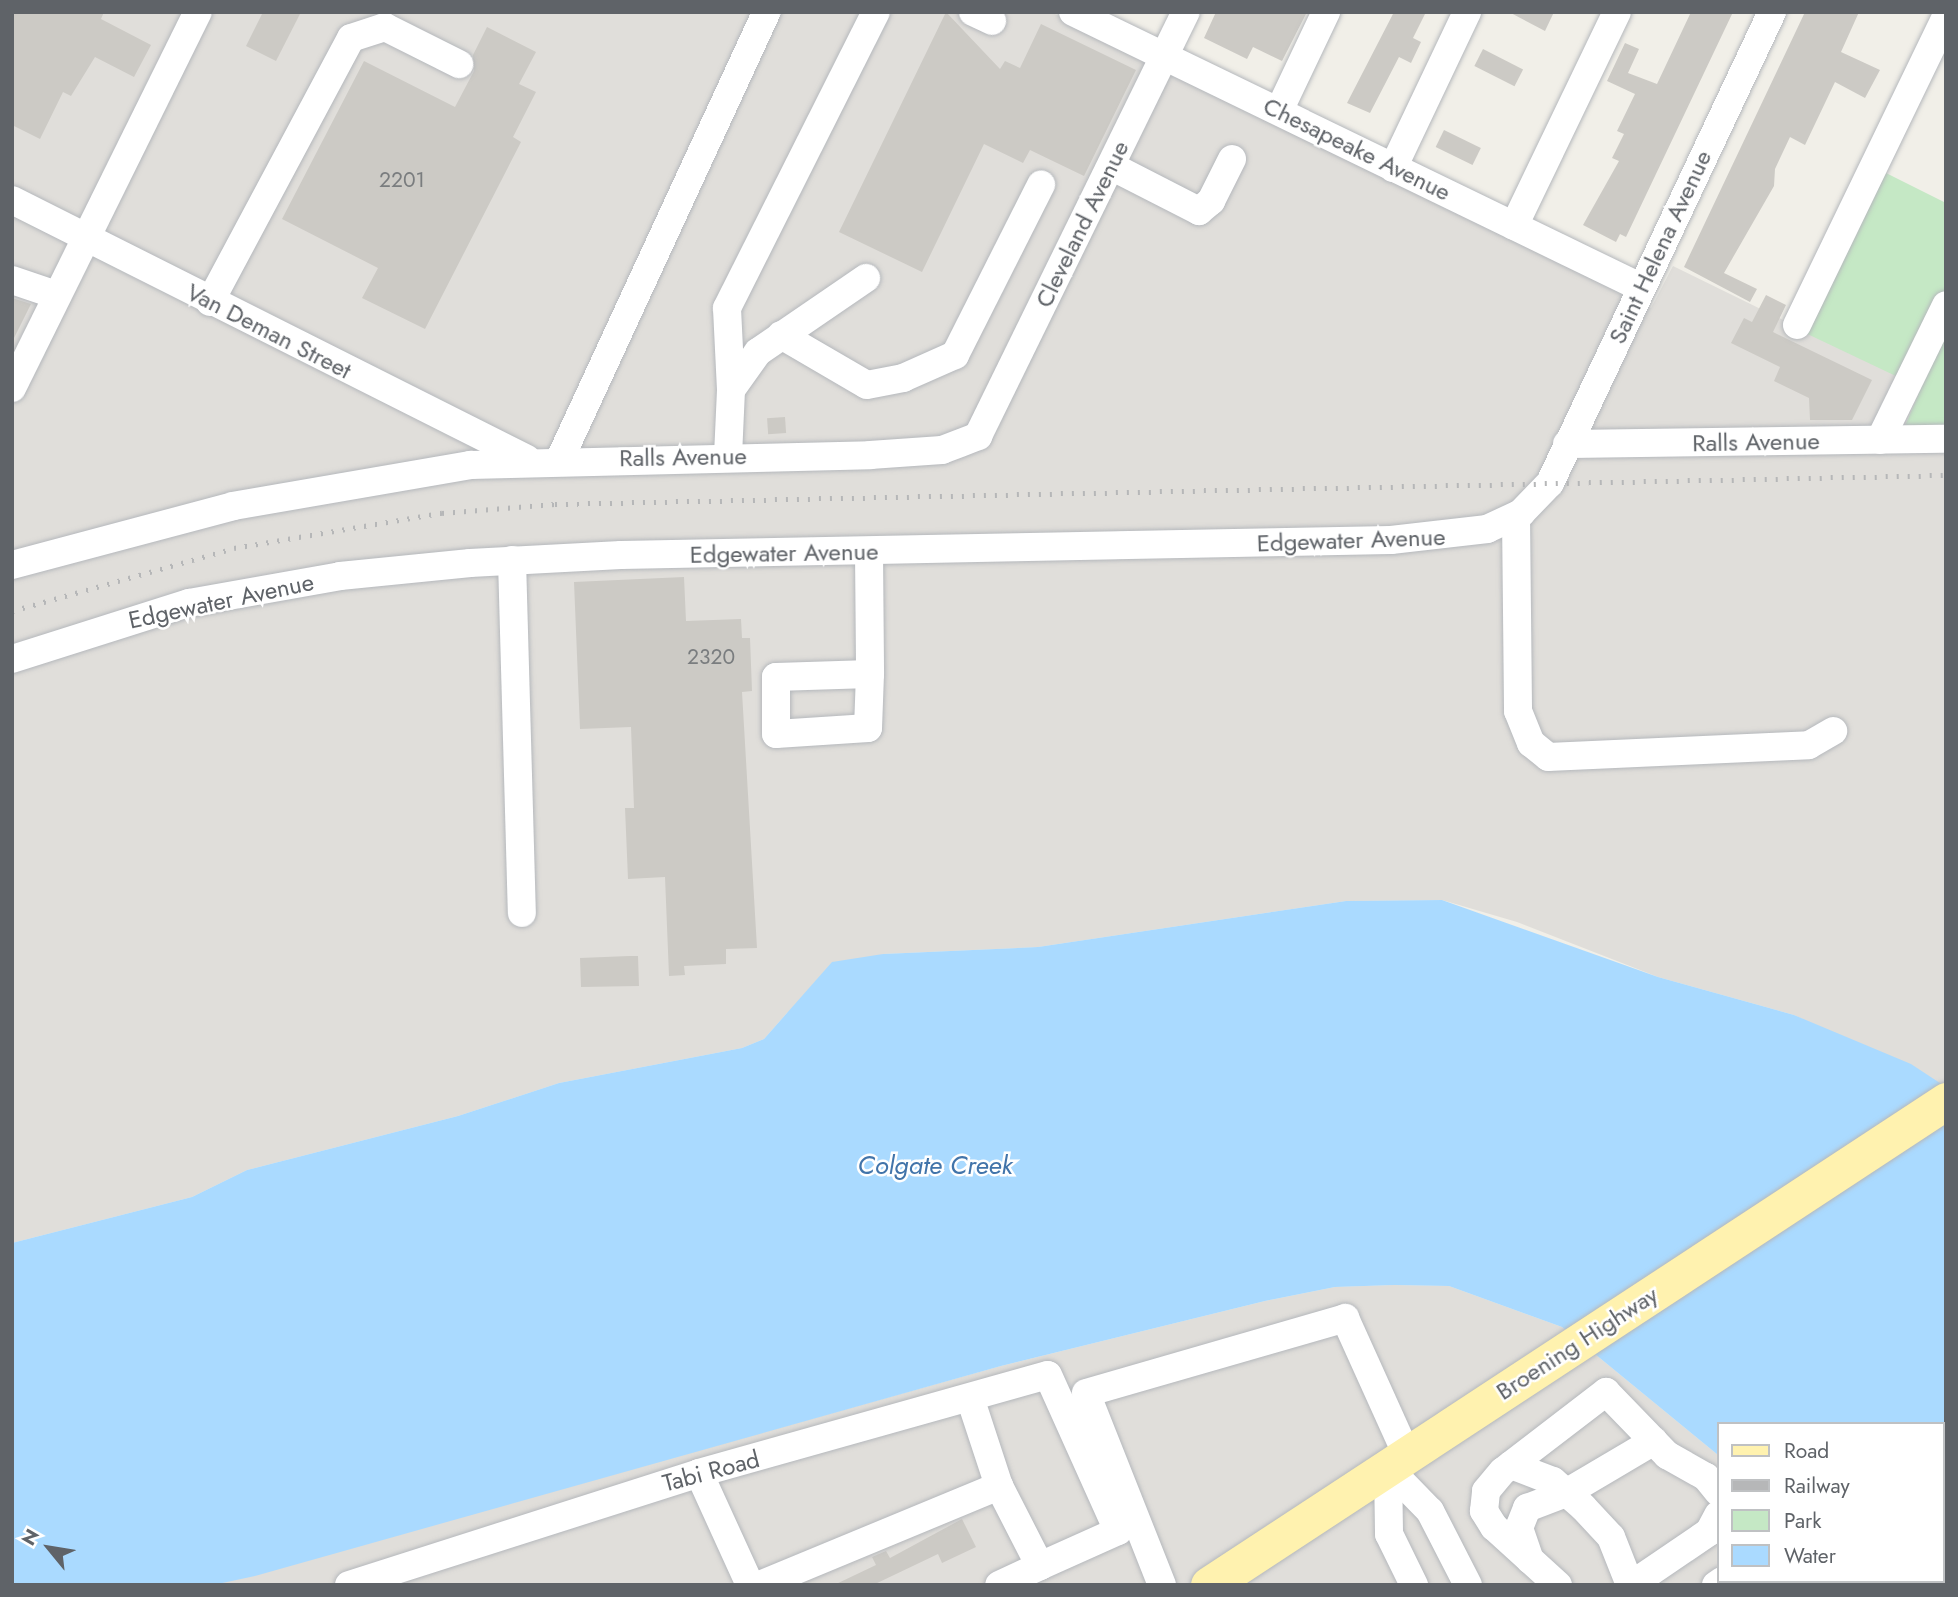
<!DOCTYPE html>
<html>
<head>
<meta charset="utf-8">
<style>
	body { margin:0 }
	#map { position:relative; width:1958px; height:1597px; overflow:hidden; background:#f1efe8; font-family:Jost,sans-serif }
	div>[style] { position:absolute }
	.industrial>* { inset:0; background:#e0deda }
	.green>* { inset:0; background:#c5e8c5 }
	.water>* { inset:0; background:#aadaff }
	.building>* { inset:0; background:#cccac5; transform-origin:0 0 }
	.roads { filter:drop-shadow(0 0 2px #b5b8bc) drop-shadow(0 0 2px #b5b8bc) }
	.minor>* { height:28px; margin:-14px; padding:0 14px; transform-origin:14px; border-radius:14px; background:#fff }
	.major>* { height:37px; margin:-18.5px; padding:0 18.5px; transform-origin:18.5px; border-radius:18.5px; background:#fff2af }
	.rail>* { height:5px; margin-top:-2.5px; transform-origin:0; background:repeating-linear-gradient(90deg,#b6b7b8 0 2px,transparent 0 11px) }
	span { translate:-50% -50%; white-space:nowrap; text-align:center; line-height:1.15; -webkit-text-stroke:5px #fff; paint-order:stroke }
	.number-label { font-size:21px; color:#7a7d7f }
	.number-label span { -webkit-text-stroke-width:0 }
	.street-label { font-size:24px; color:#5f6368 }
	.water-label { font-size:26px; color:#4174aa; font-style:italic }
	.frame { position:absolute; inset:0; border:14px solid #5f6368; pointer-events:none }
	.legend { position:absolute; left:1717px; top:1422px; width:228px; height:161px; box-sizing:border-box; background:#fff; border:2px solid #bfc1c3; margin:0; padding:9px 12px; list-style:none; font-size:21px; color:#5f6368 }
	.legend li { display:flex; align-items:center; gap:14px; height:35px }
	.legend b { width:35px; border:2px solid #bfc1c3 }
	.north { position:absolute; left:14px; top:1513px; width:70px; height:70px; -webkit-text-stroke:5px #fff; paint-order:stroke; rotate:300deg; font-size:19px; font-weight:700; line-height:28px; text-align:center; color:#5f6368 }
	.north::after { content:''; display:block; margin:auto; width:24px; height:32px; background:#5f6368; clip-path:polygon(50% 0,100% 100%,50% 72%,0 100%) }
</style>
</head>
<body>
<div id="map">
	<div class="industrial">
		<i style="clip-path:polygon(12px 12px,1051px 12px,1651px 308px,1673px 266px,1922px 388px,1904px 427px,1946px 427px,1946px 1087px,1794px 1015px,1658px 977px,1517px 922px,1442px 900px,1346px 901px,1038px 947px,883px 954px,787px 1013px,764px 1039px,742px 1048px,559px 1083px,458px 1116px,247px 1170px,192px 1197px,12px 1243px)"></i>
		<i style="clip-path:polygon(1394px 1285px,1449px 1286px,1562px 1327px,1718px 1455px,1718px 1581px,1870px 1585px,213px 1585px,1001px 1366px,1265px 1301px,1335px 1287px)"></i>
	</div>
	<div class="green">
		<i style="clip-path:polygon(1878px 169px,1946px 203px,1946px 427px,1904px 428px,1921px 388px,1799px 330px)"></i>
	</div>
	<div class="water">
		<i style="clip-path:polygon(1442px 900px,1658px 977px,1794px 1015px,1911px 1064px,1946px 1087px,1946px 1585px,1866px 1581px,1942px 1581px,1942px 1424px,1718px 1424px,1718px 1455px,1562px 1327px,1449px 1286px,1394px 1285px,1335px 1287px,1265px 1301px,1001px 1366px,255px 1576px,213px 1585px,12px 1585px,12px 1243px,192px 1197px,247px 1170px,458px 1116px,559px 1083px,742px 1048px,764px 1039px,832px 962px,883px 954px,1038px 947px,1346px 901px)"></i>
	</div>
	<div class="building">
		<i style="clip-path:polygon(12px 12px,104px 12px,101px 19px,151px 45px,134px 77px,95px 57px,71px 96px,63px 92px,40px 139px,12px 125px)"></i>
		<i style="clip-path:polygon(263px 12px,301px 12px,276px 61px,246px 46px)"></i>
		<i style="clip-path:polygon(946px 12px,1000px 69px,1005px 61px,1020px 68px,1041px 24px,1136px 70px,1084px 176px,1030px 150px,1023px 163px,984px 144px,922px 272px,839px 232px)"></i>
		<i style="clip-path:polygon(1216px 12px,1307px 12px,1282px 61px,1253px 47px,1247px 59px,1204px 38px)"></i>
		<i style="clip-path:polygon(1394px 12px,1426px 12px,1413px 38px,1421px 42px,1411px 63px,1399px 57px,1370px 113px,1347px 103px)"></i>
		<i style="clip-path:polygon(1509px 12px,1554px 12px,1545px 31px)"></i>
		<i style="clip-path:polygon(1691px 12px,1733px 12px,1626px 237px,1620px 234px,1616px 242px,1583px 225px,1619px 161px,1612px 158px,1624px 134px,1617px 131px,1635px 94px,1607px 81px,1625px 43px,1639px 49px,1628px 73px,1657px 84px)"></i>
		<i style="clip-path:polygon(1805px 12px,1859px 12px,1841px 52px,1880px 70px,1865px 98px,1835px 82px,1805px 145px,1790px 137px,1775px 169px,1774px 186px,1724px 273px,1757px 289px,1750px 302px,1684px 267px)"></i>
		<i style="clip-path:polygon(487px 27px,536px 52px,519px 84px,536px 92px,513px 137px,521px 142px,425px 329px,362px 298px,378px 268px,282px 219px,364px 61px,455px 107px,474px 71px,473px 55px)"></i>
		<i style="left:1483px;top:49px;width:45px;height:19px;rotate:27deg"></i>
		<i style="left:1444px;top:130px;width:41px;height:19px;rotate:26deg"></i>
		<i style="clip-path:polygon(1766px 295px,1786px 305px,1773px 332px,1872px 380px,1852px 420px,1810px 420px,1809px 398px,1774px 381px,1780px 367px,1731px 343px,1744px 318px,1752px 322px)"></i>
		<i style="clip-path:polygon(12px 298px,31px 304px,12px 342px)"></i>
		<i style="left:785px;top:417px;width:16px;height:18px;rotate:86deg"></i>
		<i style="clip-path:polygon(684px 577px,686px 621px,741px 619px,742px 638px,750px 638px,752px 691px,742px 692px,757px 948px,726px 949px,726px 964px,684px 966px,685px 975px,669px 976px,665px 877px,628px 879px,625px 808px,634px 808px,631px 727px,580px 729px,574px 582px)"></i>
		<i style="clip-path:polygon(629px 956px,638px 956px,639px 986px,581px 987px,580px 958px)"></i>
		<i style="clip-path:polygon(962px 1519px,976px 1547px,942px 1563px,938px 1554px,873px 1585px,834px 1585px,876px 1565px,872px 1557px,886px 1551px,890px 1558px)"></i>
	</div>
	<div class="roads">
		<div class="minor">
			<i style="left:973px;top:12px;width:21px;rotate:25deg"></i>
			<i style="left:1073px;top:12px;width:630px;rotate:25.87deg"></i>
			<i style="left:1279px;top:111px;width:110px;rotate:-64.6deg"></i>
			<i style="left:1111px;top:166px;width:99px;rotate:27.1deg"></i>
			<i style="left:1199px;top:211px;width:16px;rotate:-40deg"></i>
			<i style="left:1211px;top:201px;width:47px;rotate:-63.4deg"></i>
			<i style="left:1393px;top:168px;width:173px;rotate:-64.6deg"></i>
			<i style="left:12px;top:200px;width:576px;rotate:26.7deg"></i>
			<i style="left:1514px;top:226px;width:237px;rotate:-64.3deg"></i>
			<i style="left:12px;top:280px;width:46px;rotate:18.8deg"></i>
			<i style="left:210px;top:302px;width:299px;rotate:-61.9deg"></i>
			<i style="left:351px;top:38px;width:36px;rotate:-18deg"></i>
			<i style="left:385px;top:27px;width:83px;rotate:26.6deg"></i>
			<i style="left:1797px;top:325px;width:342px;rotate:-64.2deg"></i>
			<i style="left:781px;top:335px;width:99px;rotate:30.2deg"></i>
			<i style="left:867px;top:385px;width:37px;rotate:-11deg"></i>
			<i style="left:903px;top:378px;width:57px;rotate:-23.9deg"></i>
			<i style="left:955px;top:355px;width:191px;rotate:-63.2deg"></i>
			<i style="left:12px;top:388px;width:419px;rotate:-63.7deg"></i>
			<i style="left:731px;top:390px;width:82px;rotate:-92.8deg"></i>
			<i style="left:727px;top:308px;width:331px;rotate:-63.3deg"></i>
			<i style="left:1880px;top:440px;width:150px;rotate:-63.9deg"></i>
			<i style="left:1567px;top:444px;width:379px;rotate:-0.8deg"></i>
			<i style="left:728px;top:456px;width:66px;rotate:-87.4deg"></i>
			<i style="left:731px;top:390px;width:47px;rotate:-54.6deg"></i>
			<i style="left:758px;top:352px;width:131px;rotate:-34.4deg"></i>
			<i style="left:560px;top:459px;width:493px;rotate:-65.2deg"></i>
			<i style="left:1516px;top:516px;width:195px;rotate:89.4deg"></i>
			<i style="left:1518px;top:711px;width:35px;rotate:68deg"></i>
			<i style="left:1531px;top:743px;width:22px;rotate:39deg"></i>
			<i style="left:1548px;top:757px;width:261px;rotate:-2.6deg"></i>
			<i style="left:1809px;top:745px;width:28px;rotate:-30deg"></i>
			<i style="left:869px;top:552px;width:122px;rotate:89.5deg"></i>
			<i style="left:870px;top:674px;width:54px;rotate:92.1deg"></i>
			<i style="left:868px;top:728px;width:92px;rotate:176.3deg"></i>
			<i style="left:776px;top:734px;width:57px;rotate:-90deg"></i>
			<i style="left:776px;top:677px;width:94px;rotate:-1.8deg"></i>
			<i style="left:512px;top:560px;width:353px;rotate:88.4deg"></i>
			<i style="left:12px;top:565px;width:229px;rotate:-14.9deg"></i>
			<i style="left:233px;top:506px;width:241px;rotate:-9.8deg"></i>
			<i style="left:470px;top:465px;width:400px;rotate:-1.4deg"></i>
			<i style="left:870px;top:455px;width:72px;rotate:-4deg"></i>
			<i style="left:942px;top:450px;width:39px;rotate:-21deg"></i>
			<i style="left:978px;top:436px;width:472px;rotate:-63.9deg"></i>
			<i style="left:12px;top:659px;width:186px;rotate:-17.6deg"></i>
			<i style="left:189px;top:603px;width:153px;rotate:-10.1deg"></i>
			<i style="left:340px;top:576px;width:131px;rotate:-5.7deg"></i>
			<i style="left:470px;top:563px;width:151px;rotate:-3deg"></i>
			<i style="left:621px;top:555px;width:770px;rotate:-1.12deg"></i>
			<i style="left:1391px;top:540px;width:97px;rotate:-6.5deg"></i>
			<i style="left:1487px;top:529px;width:38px;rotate:-25deg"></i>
			<i style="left:1521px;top:513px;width:42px;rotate:-46deg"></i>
			<i style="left:1550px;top:483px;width:521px;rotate:-64.76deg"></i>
			<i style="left:1942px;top:1451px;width:4px;rotate:-27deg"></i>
			<i style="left:1511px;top:1465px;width:45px;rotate:20.9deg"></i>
			<i style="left:1553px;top:1481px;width:40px;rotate:41deg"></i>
			<i style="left:1583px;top:1507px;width:41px;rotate:47deg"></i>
			<i style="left:1611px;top:1537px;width:52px;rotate:68.4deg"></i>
			<i style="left:1388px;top:1468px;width:60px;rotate:45.7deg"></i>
			<i style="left:1430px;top:1511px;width:83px;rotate:62.8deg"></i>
			<i style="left:1388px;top:1468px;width:66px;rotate:89.1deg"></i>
			<i style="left:1389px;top:1534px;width:57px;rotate:63.9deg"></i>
			<i style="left:699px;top:1473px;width:123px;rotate:65.5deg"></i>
			<i style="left:999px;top:1486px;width:90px;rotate:62.9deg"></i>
			<i style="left:1040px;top:1566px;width:45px;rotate:155.1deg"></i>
			<i style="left:1530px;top:1560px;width:34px;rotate:-109deg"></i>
			<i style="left:1519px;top:1528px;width:22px;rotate:-68deg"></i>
			<i style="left:1527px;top:1508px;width:42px;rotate:-21deg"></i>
			<i style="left:1566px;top:1493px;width:102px;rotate:-30.6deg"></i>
			<i style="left:349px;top:1585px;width:367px;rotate:-17.7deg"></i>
			<i style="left:699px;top:1473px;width:362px;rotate:-15.7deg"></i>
			<i style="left:1048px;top:1375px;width:171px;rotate:65.8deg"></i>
			<i style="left:1118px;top:1531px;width:85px;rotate:155.8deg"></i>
			<i style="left:760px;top:1585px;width:259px;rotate:-22.5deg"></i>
			<i style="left:999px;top:1486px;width:89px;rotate:-108.2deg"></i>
			<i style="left:1162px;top:1585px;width:206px;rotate:-111.6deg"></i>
			<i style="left:1086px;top:1393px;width:270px;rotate:-16.1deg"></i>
			<i style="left:1345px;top:1318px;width:150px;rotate:65.7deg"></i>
			<i style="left:1558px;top:1585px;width:86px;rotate:-137.8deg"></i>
			<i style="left:1494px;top:1527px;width:19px;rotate:-122deg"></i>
			<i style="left:1484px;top:1511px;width:20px;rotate:-84deg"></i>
			<i style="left:1486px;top:1491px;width:26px;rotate:-50deg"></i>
			<i style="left:1503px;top:1471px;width:130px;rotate:-37.5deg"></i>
			<i style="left:1606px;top:1392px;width:88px;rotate:45.9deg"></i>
			<i style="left:1667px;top:1455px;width:45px;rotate:29.4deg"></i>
			<i style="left:1706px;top:1477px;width:19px;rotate:51deg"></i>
			<i style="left:1631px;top:1585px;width:94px;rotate:-34.2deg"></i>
			<i style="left:1709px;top:1532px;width:19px;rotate:-62deg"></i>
			<i style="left:1716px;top:1585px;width:7px;rotate:-34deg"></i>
		</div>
		<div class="major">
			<i style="left:1209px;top:1585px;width:882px;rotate:-33.29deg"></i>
		</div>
	</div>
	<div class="rail">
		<i style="left:12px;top:611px;width:231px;rotate:-15.8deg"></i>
		<i style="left:234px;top:548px;width:211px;rotate:-9.6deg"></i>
		<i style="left:442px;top:513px;width:113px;rotate:-4.6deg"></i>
		<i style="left:555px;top:504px;width:1391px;rotate:-1.19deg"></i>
	</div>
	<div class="number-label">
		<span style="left:402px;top:180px">2201</span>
		<span style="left:711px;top:657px">2320</span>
	</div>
	<div class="street-label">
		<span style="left:1357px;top:149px;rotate:26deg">Chesapeake Avenue</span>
		<span style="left:1082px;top:224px;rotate:-64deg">Cleveland Avenue</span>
		<span style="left:1660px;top:247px;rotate:-65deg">Saint Helena Avenue</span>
		<span style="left:269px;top:331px;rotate:27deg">Van Deman Street</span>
		<span style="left:1756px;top:442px;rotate:-1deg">Ralls Avenue</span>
		<span style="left:683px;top:457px;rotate:-1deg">Ralls Avenue</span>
		<span style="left:1351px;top:540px;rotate:-2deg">Edgewater Avenue</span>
		<span style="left:784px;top:553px;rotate:-1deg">Edgewater Avenue</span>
		<span style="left:221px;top:601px;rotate:-12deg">Edgewater Avenue</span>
		<span style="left:1577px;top:1343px;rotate:-33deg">Broening Highway</span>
		<span style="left:711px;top:1471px;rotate:-15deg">Tabi Road</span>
	</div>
	<div class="water-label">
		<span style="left:935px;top:1166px">Colgate Creek</span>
	</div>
	<div class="frame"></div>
	<ul class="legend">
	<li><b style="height:9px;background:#fff2af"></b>Road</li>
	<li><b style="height:9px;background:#b6b7b8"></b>Railway</li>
	<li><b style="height:19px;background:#c5e8c5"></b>Park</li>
	<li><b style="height:19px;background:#aadaff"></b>Water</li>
	</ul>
	<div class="north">N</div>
</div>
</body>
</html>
